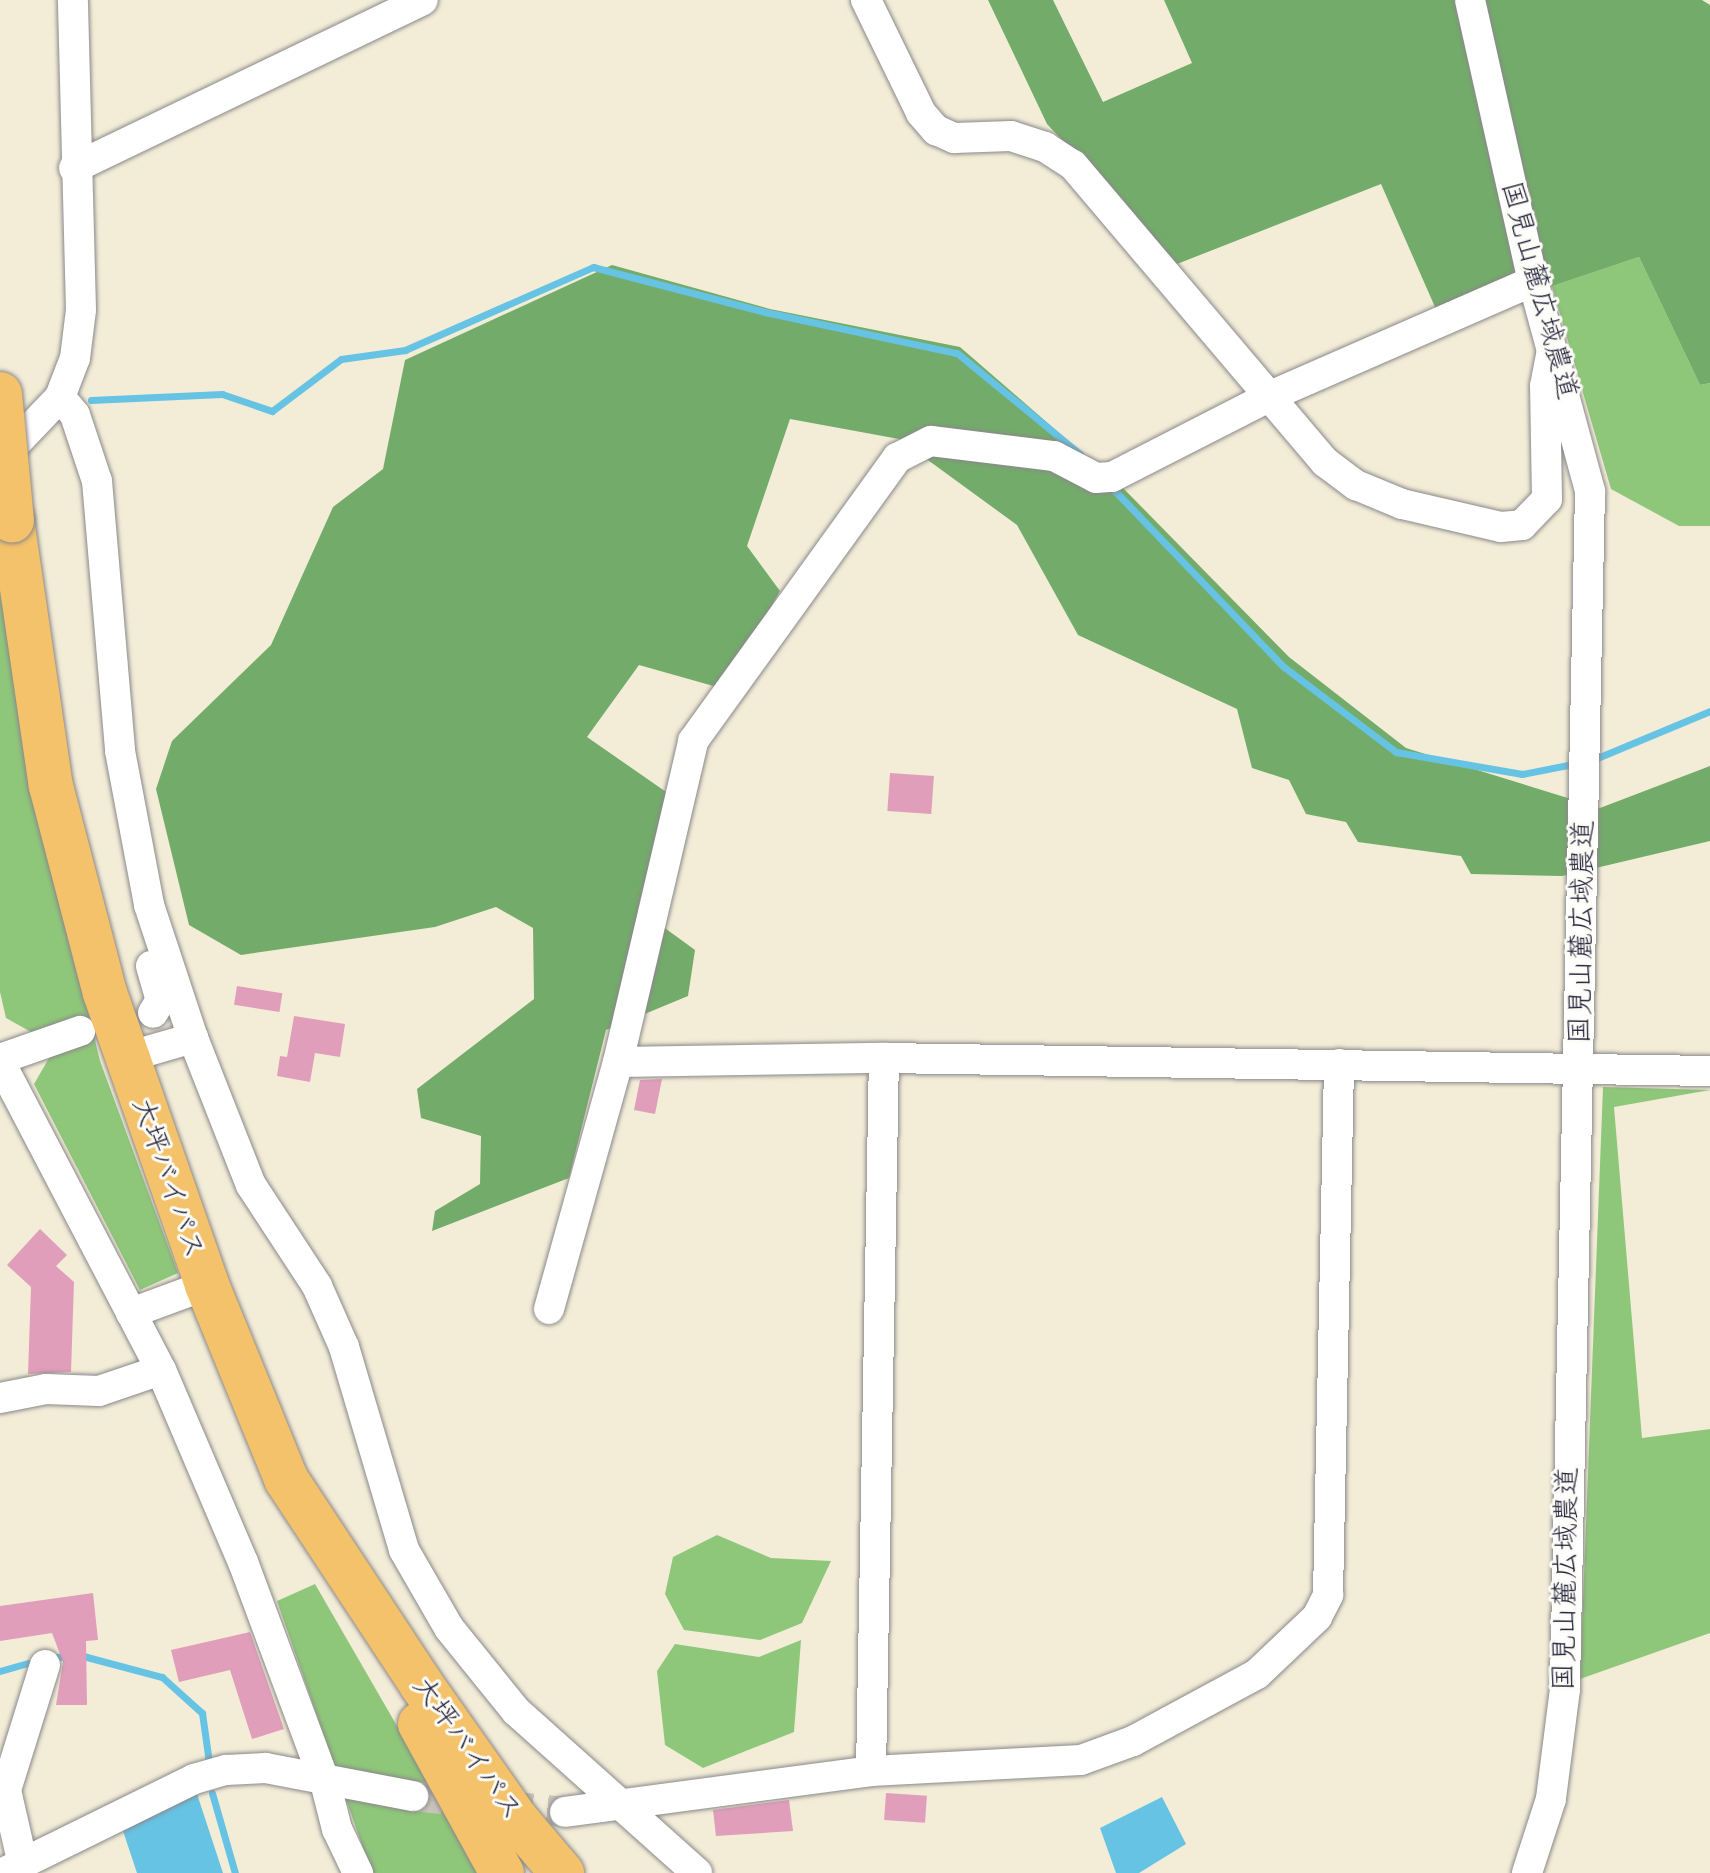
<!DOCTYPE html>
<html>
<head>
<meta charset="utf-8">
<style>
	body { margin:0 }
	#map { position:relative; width:1710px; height:1873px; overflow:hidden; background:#f3edd8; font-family:"Comic Neue","Klee One",sans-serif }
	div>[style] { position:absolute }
	.green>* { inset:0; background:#8fc77a }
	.forest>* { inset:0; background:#73ac6a }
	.water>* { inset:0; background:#66c3e4 }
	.stream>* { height:7px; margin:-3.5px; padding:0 3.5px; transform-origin:3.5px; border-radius:3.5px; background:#66c3e4 }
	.building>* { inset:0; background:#e09eba; transform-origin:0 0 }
	.minor-tunnel>* { height:30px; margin-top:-15px; transform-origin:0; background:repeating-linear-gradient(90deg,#c9c4b9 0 30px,transparent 0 45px) }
	.roads { filter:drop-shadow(0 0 2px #8a888a) drop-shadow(0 0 2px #8a888a) }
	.minor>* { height:30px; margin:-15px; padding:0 15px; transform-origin:15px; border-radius:15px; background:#fff }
	.highway>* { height:44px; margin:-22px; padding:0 22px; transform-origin:22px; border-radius:22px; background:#f3c26a }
	.bridges { filter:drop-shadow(0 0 2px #8a888a) drop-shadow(0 0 2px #8a888a) }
	.highway-bridge>* { height:44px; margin:-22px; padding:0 22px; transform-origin:22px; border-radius:22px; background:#f3c26a }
	span { translate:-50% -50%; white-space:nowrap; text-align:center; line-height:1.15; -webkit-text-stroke:6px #fdfcf7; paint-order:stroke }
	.street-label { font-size:28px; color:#22223b }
</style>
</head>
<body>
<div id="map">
	<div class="green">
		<i style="clip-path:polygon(1639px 257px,1700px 385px,1710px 383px,1710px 526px,1679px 526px,1611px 489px,1552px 286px)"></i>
		<i style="clip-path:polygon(0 579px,34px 786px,100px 1061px,178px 1273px,140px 1290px,34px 1084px,56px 1046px,6px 1018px,0 992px)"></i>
		<i style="clip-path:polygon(1603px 1087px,1710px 1090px,1614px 1107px,1642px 1438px,1710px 1429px,1710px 1633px,1580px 1679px)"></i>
		<i style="clip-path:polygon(717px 1535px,771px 1558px,831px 1561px,802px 1623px,760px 1640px,684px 1630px,665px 1594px,673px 1557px)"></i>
		<i style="clip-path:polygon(315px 1584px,482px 1873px,374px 1873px,369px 1865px,277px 1601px)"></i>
		<i style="clip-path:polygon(801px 1640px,794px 1732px,703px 1768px,665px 1745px,657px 1671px,675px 1644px,759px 1657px)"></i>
	</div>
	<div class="forest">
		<i style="clip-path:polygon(988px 0,1053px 0,1103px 102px,1192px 63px,1164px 0,1702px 0,1710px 5px,1710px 383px,1700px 385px,1639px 257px,1442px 323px,1381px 184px,1177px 264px,1047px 124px)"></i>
		<i style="clip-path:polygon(612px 265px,770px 309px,960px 347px,1125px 490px,1289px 657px,1406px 748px,1600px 808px,1710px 766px,1710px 841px,1562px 876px,1471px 874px,1461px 856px,1358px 842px,1346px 822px,1306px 814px,1289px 780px,1252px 768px,1237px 709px,1078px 635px,1017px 525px,899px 439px,790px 419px,747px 546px,780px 591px,724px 689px,639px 665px,587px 737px,669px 794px,640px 910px,695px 950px,688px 996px,606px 1030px,569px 1178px,432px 1231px,435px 1211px,480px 1184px,481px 1136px,421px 1118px,417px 1089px,534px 999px,533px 928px,496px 907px,435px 927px,241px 955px,189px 925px,156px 789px,172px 741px,271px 645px,333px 507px,383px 469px,405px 360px)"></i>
	</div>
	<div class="water">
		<i style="clip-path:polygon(197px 1794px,223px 1873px,137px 1873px,122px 1828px)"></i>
		<i style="clip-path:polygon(1162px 1797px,1186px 1844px,1139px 1873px,1116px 1873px,1100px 1828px)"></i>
	</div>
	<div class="stream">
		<i style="left:91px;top:400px;width:131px;rotate:-2.6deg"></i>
		<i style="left:222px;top:394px;width:53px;rotate:18.8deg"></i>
		<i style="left:272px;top:411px;width:86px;rotate:-37deg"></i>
		<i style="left:341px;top:359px;width:65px;rotate:-8deg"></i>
		<i style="left:405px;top:350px;width:206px;rotate:-23.8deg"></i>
		<i style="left:593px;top:267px;width:178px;rotate:14.7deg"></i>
		<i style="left:765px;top:312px;width:196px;rotate:12.1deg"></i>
		<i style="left:957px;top:353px;width:159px;rotate:39.4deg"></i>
		<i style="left:1114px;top:490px;width:245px;rotate:46.2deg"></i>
		<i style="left:1284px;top:667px;width:141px;rotate:37.2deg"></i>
		<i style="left:1396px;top:752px;width:128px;rotate:9.9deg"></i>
		<i style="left:1522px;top:774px;width:57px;rotate:-11.1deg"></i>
		<i style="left:1590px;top:761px;width:130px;rotate:-22.6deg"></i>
		<i style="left:57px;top:1657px;width:26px;rotate:-2deg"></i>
		<i style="left:83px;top:1656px;width:82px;rotate:14.9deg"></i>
		<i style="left:162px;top:1677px;width:54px;rotate:42deg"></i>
		<i style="left:202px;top:1713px;width:49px;rotate:81.9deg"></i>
		<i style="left:0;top:1671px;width:29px;rotate:-16deg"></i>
		<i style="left:212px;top:1793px;width:83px;rotate:74deg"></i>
	</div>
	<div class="building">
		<i style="left:890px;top:773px;width:44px;height:38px;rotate:4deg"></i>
		<i style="left:237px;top:986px;width:46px;height:19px;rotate:9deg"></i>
		<i style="clip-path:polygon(294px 1016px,345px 1024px,340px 1057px,315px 1053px,310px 1082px,277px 1076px,280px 1056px,287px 1057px)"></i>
		<i style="clip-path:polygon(662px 1079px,655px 1114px,634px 1110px,640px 1080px)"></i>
		<i style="clip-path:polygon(40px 1229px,67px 1255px,56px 1266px,74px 1282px,71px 1372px,28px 1374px,31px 1287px,7px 1265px)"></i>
		<i style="clip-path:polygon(93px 1593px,98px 1640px,86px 1641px,87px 1705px,56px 1705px,63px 1662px,52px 1633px,0 1641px,0 1606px)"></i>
		<i style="clip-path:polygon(250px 1632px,284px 1729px,252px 1739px,230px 1670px,179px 1682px,171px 1650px)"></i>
		<i style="left:886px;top:1793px;width:41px;height:27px;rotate:4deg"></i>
		<i style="clip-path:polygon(789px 1800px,793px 1831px,716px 1836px,713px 1810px)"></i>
	</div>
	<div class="minor-tunnel">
		<i style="left:413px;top:1796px;width:153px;rotate:6deg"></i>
	</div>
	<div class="roads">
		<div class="minor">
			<i style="left:866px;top:0;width:126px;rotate:64deg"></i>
			<i style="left:921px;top:113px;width:23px;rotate:49deg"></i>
			<i style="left:936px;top:130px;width:20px;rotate:24deg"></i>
			<i style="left:954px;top:138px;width:57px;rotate:-2deg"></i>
			<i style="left:1011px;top:136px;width:36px;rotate:18deg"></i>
			<i style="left:1045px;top:147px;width:33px;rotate:33deg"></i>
			<i style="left:1073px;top:165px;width:390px;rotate:49.7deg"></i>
			<i style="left:1325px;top:462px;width:39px;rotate:37deg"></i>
			<i style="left:1356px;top:485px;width:50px;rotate:22.4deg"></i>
			<i style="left:1402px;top:504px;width:102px;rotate:13.1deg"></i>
			<i style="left:1501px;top:527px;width:21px;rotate:-5deg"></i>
			<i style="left:1522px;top:525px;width:36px;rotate:-46deg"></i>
			<i style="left:1547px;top:499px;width:113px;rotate:-91deg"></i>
			<i style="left:1545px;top:386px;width:33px;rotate:-79deg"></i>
			<i style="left:1470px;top:0;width:288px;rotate:77.4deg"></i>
			<i style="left:1533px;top:281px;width:218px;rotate:74.8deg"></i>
			<i style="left:1590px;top:491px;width:1198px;rotate:91.2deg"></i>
			<i style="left:1565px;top:1689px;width:111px;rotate:97.3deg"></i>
			<i style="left:1551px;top:1799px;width:78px;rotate:108deg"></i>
			<i style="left:74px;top:168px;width:387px;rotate:-25.7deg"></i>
			<i style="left:60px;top:397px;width:23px;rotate:50deg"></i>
			<i style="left:75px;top:415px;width:70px;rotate:71.6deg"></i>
			<i style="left:97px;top:481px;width:271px;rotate:85.1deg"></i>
			<i style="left:120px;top:751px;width:157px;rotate:79.3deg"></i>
			<i style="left:149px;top:905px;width:140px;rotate:71.7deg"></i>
			<i style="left:193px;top:1038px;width:158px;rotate:68.5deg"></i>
			<i style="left:251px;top:1185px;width:121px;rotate:56.8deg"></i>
			<i style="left:317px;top:1286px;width:67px;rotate:66.1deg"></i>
			<i style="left:344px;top:1347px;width:212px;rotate:73.5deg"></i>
			<i style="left:404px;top:1550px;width:90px;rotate:60deg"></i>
			<i style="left:449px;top:1628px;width:107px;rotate:51.1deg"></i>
			<i style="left:516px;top:1711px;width:243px;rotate:41.8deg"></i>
			<i style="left:0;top:460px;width:87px;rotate:-46.4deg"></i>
			<i style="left:60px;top:397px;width:42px;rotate:-69deg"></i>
			<i style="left:75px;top:358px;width:48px;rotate:-82.9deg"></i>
			<i style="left:81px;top:310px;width:310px;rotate:-91.5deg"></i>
			<i style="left:151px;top:966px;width:35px;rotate:74deg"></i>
			<i style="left:161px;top:1000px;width:15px;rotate:122deg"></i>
			<i style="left:127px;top:1057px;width:69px;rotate:-16.1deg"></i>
			<i style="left:0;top:1059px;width:85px;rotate:-19.3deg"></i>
			<i style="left:0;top:1062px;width:348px;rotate:62.4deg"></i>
			<i style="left:161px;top:1370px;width:209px;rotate:66.9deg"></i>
			<i style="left:243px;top:1562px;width:235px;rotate:69.6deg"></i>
			<i style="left:325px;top:1782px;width:49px;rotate:75.7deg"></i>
			<i style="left:337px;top:1829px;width:49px;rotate:64.5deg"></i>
			<i style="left:618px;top:1062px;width:266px;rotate:-0.9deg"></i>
			<i style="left:549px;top:1309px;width:256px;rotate:-74.4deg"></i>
			<i style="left:618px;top:1062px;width:330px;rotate:-76.8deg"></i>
			<i style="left:693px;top:741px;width:349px;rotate:-54.2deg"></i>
			<i style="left:897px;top:458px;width:38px;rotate:-27deg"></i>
			<i style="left:931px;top:441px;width:124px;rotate:7deg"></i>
			<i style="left:1054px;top:456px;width:47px;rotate:27.6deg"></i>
			<i style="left:1096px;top:478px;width:16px;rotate:-4deg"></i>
			<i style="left:1112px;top:477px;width:175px;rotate:-27.1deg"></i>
			<i style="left:1268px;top:397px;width:289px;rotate:-23.6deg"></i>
			<i style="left:131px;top:1313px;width:81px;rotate:-20.2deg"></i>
			<i style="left:0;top:1398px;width:47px;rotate:-11.1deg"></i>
			<i style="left:46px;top:1389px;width:53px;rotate:2.2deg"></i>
			<i style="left:99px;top:1391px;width:65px;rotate:-18.7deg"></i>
			<i style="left:871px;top:1771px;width:713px;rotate:-88.96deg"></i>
			<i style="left:884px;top:1058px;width:826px;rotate:0.9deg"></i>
			<i style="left:0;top:1790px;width:6px"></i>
			<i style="left:6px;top:1790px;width:77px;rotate:77.2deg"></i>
			<i style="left:6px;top:1790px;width:131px;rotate:-72.7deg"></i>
			<i style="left:565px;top:1812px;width:309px;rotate:-7.6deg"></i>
			<i style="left:871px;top:1771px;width:210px;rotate:-3deg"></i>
			<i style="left:1081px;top:1760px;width:55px;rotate:-20.1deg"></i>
			<i style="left:1133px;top:1741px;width:141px;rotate:-28.4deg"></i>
			<i style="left:1257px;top:1674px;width:83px;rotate:-43.5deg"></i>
			<i style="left:1317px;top:1617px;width:25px;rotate:-63deg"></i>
			<i style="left:1328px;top:1595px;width:531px;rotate:-88.81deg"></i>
			<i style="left:3px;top:1873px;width:213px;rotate:-26.2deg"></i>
			<i style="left:194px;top:1779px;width:33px;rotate:-16deg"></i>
			<i style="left:226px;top:1770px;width:40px;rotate:-2.9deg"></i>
			<i style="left:266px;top:1768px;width:150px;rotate:10.8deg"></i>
		</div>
		<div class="highway">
			<i style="left:12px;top:520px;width:269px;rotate:81.7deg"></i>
			<i style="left:51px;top:786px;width:214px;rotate:75.4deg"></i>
			<i style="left:105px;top:993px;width:309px;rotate:70.7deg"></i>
			<i style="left:207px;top:1285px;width:209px;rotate:67.8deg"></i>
			<i style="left:286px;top:1479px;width:245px;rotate:56.6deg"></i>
			<i style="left:421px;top:1684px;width:166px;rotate:54.8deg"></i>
			<i style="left:517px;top:1820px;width:70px;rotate:49.7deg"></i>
			<i style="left:420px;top:1724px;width:170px;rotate:61.2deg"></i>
		</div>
	</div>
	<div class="bridges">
		<div class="highway-bridge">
			<i style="left:0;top:394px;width:127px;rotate:84.6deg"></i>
		</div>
	</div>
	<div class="street-label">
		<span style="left:1540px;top:290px;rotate:75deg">国見山麓広域農道</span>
		<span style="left:1581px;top:932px;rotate:-89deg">国見山麓広域農道</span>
		<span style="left:169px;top:1178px;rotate:71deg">大坪バイパス</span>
		<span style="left:1565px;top:1579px;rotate:-89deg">国見山麓広域農道</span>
		<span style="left:468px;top:1748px;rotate:55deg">大坪バイパス</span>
	</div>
</div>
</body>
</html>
